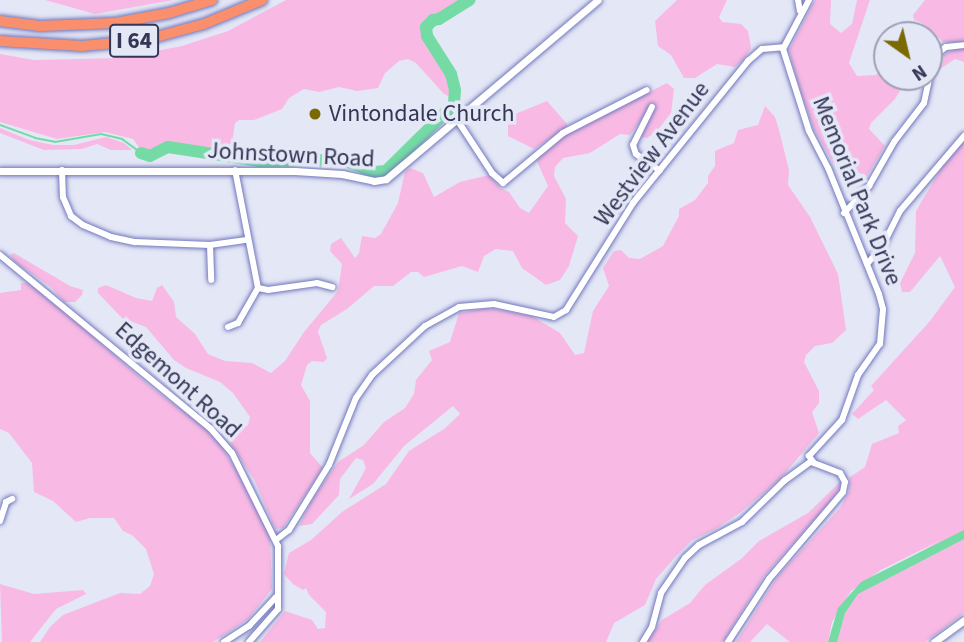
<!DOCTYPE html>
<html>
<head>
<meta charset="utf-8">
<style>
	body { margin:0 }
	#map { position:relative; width:964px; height:642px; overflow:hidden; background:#e4e7f6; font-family:"Source Sans 3",sans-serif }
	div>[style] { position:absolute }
	.green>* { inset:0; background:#f8bae4 }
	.water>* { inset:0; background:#74dba4 }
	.stream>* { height:2px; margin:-1px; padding:0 1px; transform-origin:1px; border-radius:1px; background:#74dba4 }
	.river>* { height:12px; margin:-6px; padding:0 6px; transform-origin:6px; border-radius:6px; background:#74dba4 }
	.roads { filter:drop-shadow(0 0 2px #7278be) drop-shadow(0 0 2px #7278be) }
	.minor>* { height:6px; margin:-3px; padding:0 3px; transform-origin:3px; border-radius:3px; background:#fff }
	.tertiary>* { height:7px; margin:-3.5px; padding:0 3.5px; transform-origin:3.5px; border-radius:3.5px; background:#fff }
	.motorway>* { height:10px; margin:-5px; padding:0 5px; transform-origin:5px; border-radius:5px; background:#f98f6d }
	.dots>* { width:19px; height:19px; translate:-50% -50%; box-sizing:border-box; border:4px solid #e4e7f6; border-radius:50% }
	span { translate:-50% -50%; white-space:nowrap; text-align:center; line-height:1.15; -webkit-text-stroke:7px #e4e7f6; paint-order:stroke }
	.shield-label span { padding:2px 5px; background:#e4e7f6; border:2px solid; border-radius:5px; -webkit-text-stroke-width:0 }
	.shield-label { font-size:23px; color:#333655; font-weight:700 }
	.poi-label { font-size:24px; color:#333655 }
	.left { translate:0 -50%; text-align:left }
	.street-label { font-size:24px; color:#333655 }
	.north { position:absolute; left:873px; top:21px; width:70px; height:70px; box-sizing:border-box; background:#e4e7f6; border:2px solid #9da0b6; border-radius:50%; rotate:146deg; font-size:19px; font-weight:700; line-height:28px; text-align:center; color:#333655 }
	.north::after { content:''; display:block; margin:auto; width:24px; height:32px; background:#7a6a01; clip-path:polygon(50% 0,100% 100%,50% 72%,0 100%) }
</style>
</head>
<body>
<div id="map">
	<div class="green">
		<i style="clip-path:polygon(45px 0,173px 0,95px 14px)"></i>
		<i style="clip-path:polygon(286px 0,465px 0,441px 15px,426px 20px,422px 27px,423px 39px,451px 78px,452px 93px,448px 96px,444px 94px,416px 63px,408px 59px,399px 61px,385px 73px,378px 88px,357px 91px,339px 87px,319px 92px,304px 89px,289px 98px,282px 109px,254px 120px,239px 120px,235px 123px,232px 143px,219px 150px,163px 144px,143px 153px,133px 139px,105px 132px,57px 139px,0 122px,0 54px,34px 60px,120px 58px,182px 46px,228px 31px)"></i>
		<i style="clip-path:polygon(677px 0,727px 0,719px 17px,722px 22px,741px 24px,748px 31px,751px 48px,744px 59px,735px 67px,717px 64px,695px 78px,684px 78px,671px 55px,658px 46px,655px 21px)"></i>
		<i style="clip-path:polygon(815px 0,831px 0,830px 24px,841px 33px,852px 24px,857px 0,870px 0,849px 63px,857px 76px,876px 75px,887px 58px,887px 77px,926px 77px,924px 85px,920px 86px,909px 80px,905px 83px,895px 99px,871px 123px,869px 129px,885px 146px,867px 176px,833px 163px,814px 129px,798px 83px,789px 50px)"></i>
		<i style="clip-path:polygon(925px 0,964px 0,964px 42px,943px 42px,922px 23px,914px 20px,913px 15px)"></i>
		<i style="clip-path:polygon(964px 47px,964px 62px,955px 59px,940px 69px,944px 55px,956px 48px)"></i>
		<i style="clip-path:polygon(667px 83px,674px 89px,671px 113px,657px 131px,647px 138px,639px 136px,647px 112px,630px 135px,620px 134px,590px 153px,563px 158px,555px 167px,554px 176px,566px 199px,565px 223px,578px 236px,569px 266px,560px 280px,546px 285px,522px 268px,513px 251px,496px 249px,484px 256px,478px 272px,462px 266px,424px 277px,418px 272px,411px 272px,393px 286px,374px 286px,347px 309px,321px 325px,318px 332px,327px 358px,324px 362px,312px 361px,307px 365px,301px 385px,310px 401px,310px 453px,323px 468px,283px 528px,276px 529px,273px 524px,254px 479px,230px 443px,230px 436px,248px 425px,250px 417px,233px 393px,220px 382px,186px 368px,174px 360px,146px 327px,122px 318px,98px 293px,98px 288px,106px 285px,136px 298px,152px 301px,157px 288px,162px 285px,174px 302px,176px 317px,195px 334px,208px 354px,225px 361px,252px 363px,271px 373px,285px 361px,304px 332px,338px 291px,342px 264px,330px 251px,331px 244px,341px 238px,355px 258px,359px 253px,362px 236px,375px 238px,381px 234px,398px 203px,405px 172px,410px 168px,423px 173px,434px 197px,460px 182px,489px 175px,500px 188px,509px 192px,520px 208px,529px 213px,548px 186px,536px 159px,569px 133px)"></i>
		<i style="clip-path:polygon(547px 101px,567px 124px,566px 128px,534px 149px,508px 136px,508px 117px)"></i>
		<i style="clip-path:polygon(765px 106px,775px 117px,779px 130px,789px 170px,788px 185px,810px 217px,838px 274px,846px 330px,832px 343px,815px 346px,806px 355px,804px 362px,819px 391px,819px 403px,812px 412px,819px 433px,780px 479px,741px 512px,714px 530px,692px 540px,677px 555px,656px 579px,645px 605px,614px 623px,606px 642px,260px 642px,285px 611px,312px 620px,318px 629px,325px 628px,326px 612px,309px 595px,306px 588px,303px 590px,293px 584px,284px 574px,289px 553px,311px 540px,342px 512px,386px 484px,409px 451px,444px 429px,460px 414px,453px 406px,404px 446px,373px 484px,349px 499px,366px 468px,363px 460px,356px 458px,340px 479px,339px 495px,312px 524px,299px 526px,312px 500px,338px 462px,364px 445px,384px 422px,405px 408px,414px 394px,416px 380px,432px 360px,429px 351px,450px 342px,459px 313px,488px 308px,532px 316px,560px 333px,575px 355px,584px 353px,593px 311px,609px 286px,603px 268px,614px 251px,621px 250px,629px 258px,640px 259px,663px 246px,679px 216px,679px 209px,695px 200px,708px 183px,708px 176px,715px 166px,715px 151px,734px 143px,738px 130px,758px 125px)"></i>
		<i style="clip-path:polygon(0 128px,29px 140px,53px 145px,74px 145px,106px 137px,124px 143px,132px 150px,111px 150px,97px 144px,82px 149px,44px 150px,0 133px)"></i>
		<i style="clip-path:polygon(964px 142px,964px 613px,925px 642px,833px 642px,851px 598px,865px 584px,941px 540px,881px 570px,851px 591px,832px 622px,828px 642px,790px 642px,767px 624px,750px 642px,736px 642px,778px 576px,840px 508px,849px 491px,850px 477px,865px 467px,872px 444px,899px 433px,898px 426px,906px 420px,886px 400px,858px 419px,852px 414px,874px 390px,871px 386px,930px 321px,955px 287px,940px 256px,910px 292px,902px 292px,900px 283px,915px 253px,916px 211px,945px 162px)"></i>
		<i style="clip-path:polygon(14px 253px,70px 286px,83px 290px,82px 295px,75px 302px,64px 302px,51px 287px,15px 262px,10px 255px)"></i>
		<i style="clip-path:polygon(21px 283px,28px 283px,50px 299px,151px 387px,204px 427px,222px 447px,243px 480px,270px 538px,272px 589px,248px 619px,213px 642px,40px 642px,50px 627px,63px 615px,120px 593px,140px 594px,150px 586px,154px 574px,146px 549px,132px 535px,123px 531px,114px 518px,90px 518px,76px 522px,53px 501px,34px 492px,32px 463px,9px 433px,0 429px,0 293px,21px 290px)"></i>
		<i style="clip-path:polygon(840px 482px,841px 486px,832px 500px,764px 576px,723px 642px,647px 642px,662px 620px,690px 603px,705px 585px,741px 559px,759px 541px,808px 513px)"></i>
		<i style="clip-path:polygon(0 584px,34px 594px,83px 590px,86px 594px,56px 609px,30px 642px,2px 642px)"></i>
	</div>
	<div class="water">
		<i style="clip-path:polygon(964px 530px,964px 539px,858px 594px,845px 613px,837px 642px,828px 642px,838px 608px,861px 582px)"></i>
	</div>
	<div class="stream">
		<i style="left:0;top:125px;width:37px;rotate:20deg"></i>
		<i style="left:35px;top:138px;width:20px;rotate:11deg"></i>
		<i style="left:55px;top:142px;width:47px;rotate:-9.9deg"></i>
		<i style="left:101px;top:134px;width:22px;rotate:13deg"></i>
		<i style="left:122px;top:139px;width:24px;rotate:36deg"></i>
	</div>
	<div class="river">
		<i style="left:141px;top:153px;width:9px;rotate:18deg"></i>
		<i style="left:150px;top:156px;width:20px;rotate:-27deg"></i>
		<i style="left:168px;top:147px;width:92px;rotate:8.7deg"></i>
		<i style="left:259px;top:161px;width:84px;rotate:-0.7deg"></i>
		<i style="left:343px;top:160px;width:33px;rotate:21deg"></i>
		<i style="left:374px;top:172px;width:12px;rotate:-5deg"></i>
		<i style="left:386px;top:171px;width:95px;rotate:-44.6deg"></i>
		<i style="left:454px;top:104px;width:14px;rotate:-86deg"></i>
		<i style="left:455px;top:90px;width:16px;rotate:-104deg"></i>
		<i style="left:451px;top:74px;width:45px;rotate:-122.3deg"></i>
		<i style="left:427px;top:36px;width:9px;rotate:-96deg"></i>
		<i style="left:426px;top:27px;width:10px;rotate:-45deg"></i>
		<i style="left:433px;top:20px;width:6px;rotate:-9deg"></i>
		<i style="left:439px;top:19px;width:36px;rotate:-32deg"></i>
	</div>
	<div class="roads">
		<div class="minor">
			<i style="left:798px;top:0;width:11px;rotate:80deg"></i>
			<i style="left:652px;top:107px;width:42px;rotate:116.6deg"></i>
			<i style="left:633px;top:145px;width:9px;rotate:72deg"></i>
			<i style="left:636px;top:154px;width:29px;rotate:35deg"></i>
			<i style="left:456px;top:118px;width:66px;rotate:56.8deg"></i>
			<i style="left:492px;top:173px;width:15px;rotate:42deg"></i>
			<i style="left:503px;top:183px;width:78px;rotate:-39.8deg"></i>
			<i style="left:563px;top:133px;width:94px;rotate:-27.1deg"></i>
			<i style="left:62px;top:170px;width:27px;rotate:88deg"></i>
			<i style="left:63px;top:197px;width:21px;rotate:67deg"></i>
			<i style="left:71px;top:216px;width:15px;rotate:37deg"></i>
			<i style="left:83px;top:225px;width:30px;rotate:23deg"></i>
			<i style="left:111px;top:237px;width:25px;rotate:12deg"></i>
			<i style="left:135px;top:242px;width:75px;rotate:2.3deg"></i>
			<i style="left:210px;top:245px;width:37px;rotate:-8deg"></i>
			<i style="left:844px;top:213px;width:37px;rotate:-47deg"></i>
			<i style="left:869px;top:186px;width:51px;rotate:-60.4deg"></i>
			<i style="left:894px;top:142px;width:49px;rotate:-52.4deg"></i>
			<i style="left:924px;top:103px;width:40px;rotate:-78deg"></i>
			<i style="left:932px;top:64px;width:11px;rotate:-63deg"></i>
			<i style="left:937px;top:54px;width:11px;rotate:-38deg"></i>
			<i style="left:946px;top:47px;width:18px;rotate:-6deg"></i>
			<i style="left:210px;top:245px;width:35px;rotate:88deg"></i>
			<i style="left:0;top:255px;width:273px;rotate:39.5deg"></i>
			<i style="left:211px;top:429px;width:32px;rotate:49deg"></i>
			<i style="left:232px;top:453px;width:104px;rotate:63.7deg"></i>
			<i style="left:278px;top:546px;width:63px;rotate:90deg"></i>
			<i style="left:278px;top:609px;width:44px;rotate:131.3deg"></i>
			<i style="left:867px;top:264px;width:23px;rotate:-49deg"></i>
			<i style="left:882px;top:247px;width:40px;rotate:-63.4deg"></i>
			<i style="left:900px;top:211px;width:99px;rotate:-49.5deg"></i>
			<i style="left:258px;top:288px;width:10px;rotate:11deg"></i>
			<i style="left:268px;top:290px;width:49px;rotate:-8.1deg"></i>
			<i style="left:317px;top:283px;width:16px;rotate:15deg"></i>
			<i style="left:228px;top:327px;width:11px;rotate:-22deg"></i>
			<i style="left:238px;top:323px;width:40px;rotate:-60.3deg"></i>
			<i style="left:258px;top:288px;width:120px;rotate:-101deg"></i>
			<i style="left:0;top:521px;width:20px;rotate:-72deg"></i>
			<i style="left:6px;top:502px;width:7px;rotate:-27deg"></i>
			<i style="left:276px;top:540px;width:16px;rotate:-38deg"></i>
			<i style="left:289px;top:530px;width:76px;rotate:-58.4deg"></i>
			<i style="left:329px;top:465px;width:72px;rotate:-68.1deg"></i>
			<i style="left:356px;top:398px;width:28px;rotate:-55deg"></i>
			<i style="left:372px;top:375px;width:72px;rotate:-42.8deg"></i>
			<i style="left:425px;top:326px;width:39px;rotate:-29deg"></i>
			<i style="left:459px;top:307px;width:35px;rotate:-5deg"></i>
			<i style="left:494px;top:304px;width:61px;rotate:12.2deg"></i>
			<i style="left:554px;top:317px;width:14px;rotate:-30deg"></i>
			<i style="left:566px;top:310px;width:126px;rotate:-57.9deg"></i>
			<i style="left:633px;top:203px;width:183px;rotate:-51deg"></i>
			<i style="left:748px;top:61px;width:18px;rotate:-41deg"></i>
			<i style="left:762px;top:49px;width:21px;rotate:-5deg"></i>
			<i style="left:224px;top:642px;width:30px;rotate:-33deg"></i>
			<i style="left:249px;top:626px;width:40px;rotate:-47deg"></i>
			<i style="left:643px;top:642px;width:17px;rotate:-59deg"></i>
			<i style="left:652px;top:627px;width:35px;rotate:-75deg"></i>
			<i style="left:661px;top:593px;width:42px;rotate:-55.6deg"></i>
			<i style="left:685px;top:558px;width:19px;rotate:-43deg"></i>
			<i style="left:699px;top:545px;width:49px;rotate:-28.1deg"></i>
			<i style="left:742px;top:522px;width:59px;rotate:-44.3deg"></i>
			<i style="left:784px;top:481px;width:34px;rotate:-36deg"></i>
			<i style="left:728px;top:642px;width:75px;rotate:-56.9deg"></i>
			<i style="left:769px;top:579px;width:114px;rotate:-49.6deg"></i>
			<i style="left:843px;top:492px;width:10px;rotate:-79deg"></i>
			<i style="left:845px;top:482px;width:10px;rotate:-119deg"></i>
			<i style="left:840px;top:473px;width:28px;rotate:-159deg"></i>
			<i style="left:814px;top:463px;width:9px;rotate:-126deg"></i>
			<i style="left:809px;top:456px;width:49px;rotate:-47.5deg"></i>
			<i style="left:842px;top:420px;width:48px;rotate:-70.4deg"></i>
			<i style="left:858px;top:375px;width:38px;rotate:-55deg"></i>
			<i style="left:880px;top:344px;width:35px;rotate:-85deg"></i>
			<i style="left:883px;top:309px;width:16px;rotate:-105deg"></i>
			<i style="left:879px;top:294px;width:136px;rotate:-112deg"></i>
			<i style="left:828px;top:168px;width:42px;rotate:-117.2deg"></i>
			<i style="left:809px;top:131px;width:86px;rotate:-107.6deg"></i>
			<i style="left:783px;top:49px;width:55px;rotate:-62deg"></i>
		</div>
		<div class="tertiary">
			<i style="left:0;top:171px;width:295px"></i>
			<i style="left:295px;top:171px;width:47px;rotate:3.7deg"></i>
			<i style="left:342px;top:174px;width:33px;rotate:12deg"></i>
			<i style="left:374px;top:181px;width:12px;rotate:-9deg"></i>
			<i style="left:386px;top:179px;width:277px;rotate:-40.2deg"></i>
			<i style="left:934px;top:642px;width:37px;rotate:-36deg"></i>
		</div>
		<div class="motorway">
			<i style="left:0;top:21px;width:40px;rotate:7.1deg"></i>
			<i style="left:40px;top:26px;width:75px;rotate:-2.3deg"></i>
			<i style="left:115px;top:23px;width:55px;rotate:-10.5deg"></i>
			<i style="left:169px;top:13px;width:45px;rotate:-16.8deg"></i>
			<i style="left:0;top:41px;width:82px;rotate:3.5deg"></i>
			<i style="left:82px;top:46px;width:63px;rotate:-5.4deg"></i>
			<i style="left:145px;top:40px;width:61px;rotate:-15.2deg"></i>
			<i style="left:204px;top:24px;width:63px;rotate:-22.5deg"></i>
		</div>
	</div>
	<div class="dots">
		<i style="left:315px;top:114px;background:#7a6a01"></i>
	</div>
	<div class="shield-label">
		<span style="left:134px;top:41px">I 64</span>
	</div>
	<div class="poi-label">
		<span class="left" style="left:329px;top:114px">Vintondale Church</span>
	</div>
	<div class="street-label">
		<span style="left:652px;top:154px;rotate:-53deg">Westview Avenue</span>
		<span style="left:291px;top:155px;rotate:3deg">Johnstown Road</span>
		<span style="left:857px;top:191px;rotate:68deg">Memorial Park Drive</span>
		<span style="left:178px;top:380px;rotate:42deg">Edgemont Road</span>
	</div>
	<div class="north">N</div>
</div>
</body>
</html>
